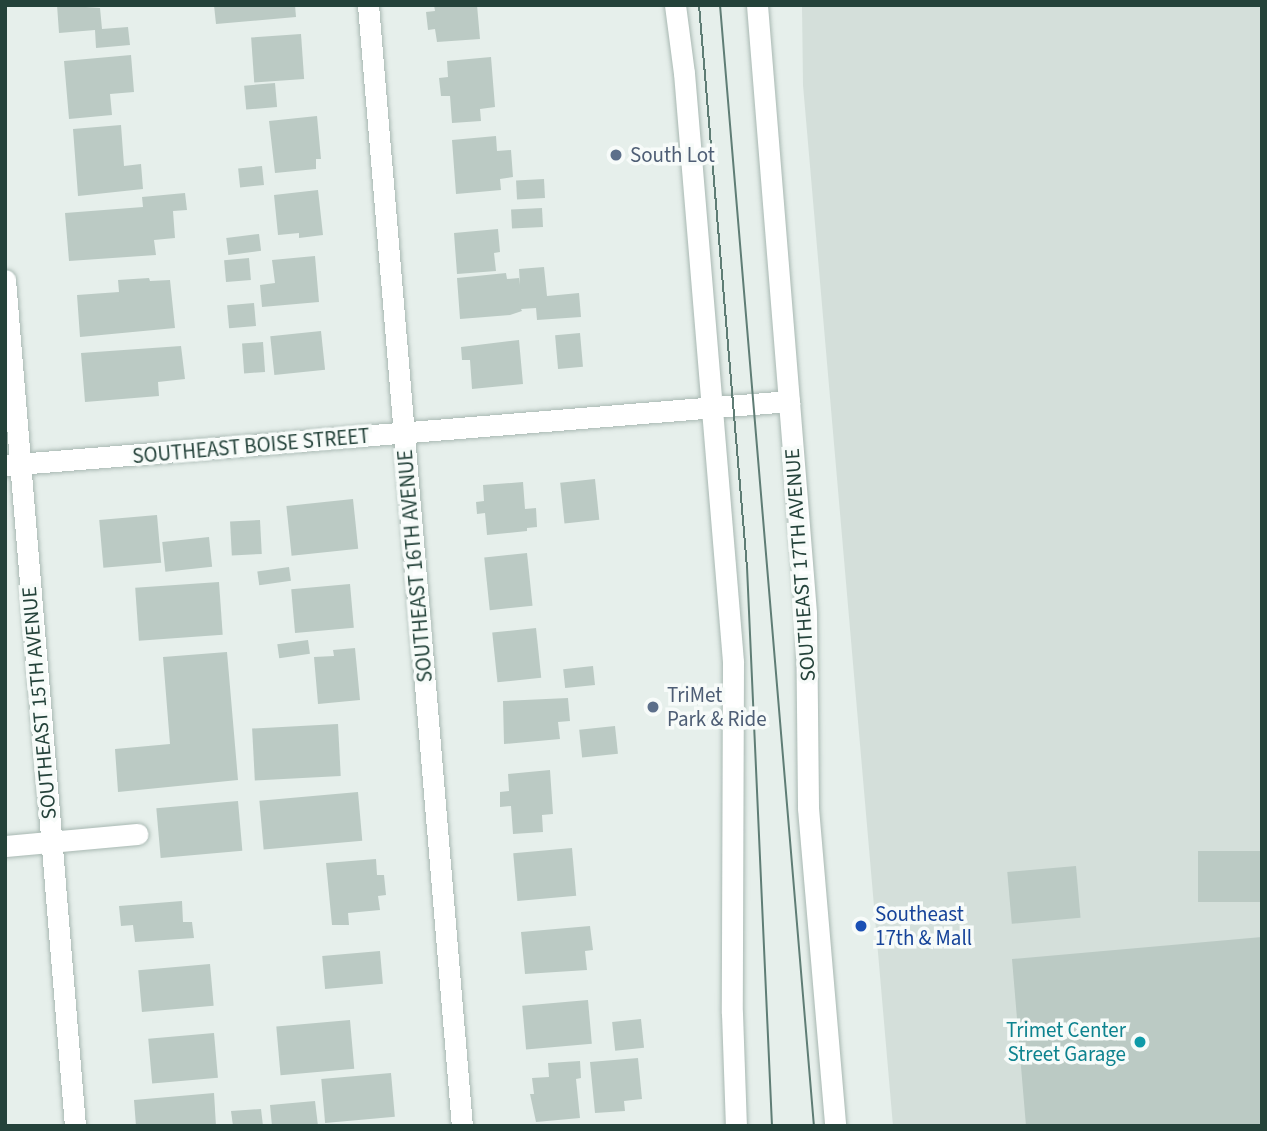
<!DOCTYPE html>
<html>
<head>
<meta charset="utf-8">
<style>
	body { margin:0 }
	#map { position:relative; width:1267px; height:1131px; overflow:hidden; background:#e6efeb; font-family:"Source Sans 3",sans-serif }
	div>[style] { position:absolute }
	.built>* { inset:0; background:#d4dfda }
	.building>* { inset:0; background:#bbcac4; transform-origin:0 0 }
	.roads { filter:drop-shadow(0 0 2px #a8b8b2) drop-shadow(0 0 2px #a8b8b2) }
	.minor>* { height:21px; margin:-10.5px; padding:0 10.5px; transform-origin:10.5px; border-radius:10.5px; background:#fff }
	.tram>* { height:2px; margin:-1px; padding:0 1px; transform-origin:1px; border-radius:1px; background:#5f7d75 }
	.dots>* { width:19px; height:19px; translate:-50% -50%; box-sizing:border-box; border:4px solid #f7fbf9; border-radius:50% }
	span { translate:-50% -50%; white-space:nowrap; text-align:center; line-height:1.15; -webkit-text-stroke:7px #f7fbf9; paint-order:stroke }
	.service-label { font-size:21px; color:#4e5e75 }
	.left { translate:0 -50%; text-align:left }
	.street-label { font-size:21px; color:#24423a }
	.transit-label { font-size:21px; color:#164399 }
	.culture-label { font-size:21px; color:#0d838f }
	.right { translate:-100% -50%; text-align:right }
	.frame { position:absolute; inset:0; border:7px solid #24423a; pointer-events:none }
</style>
</head>
<body>
<div id="map">
	<div class="built">
		<i style="clip-path:polygon(802px 5px,1262px 5px,1262px 1126px,893px 1126px,803px 85px)"></i>
	</div>
	<div class="building">
		<i style="clip-path:polygon(57px 5px,100px 8px,102px 29px,128px 27px,130px 45px,96px 48px,95px 30px,59px 33px)"></i>
		<i style="clip-path:polygon(214px 5px,295px 5px,296px 17px,216px 24px)"></i>
		<i style="clip-path:polygon(434px 5px,477px 5px,480px 39px,437px 42px,435px 29px,428px 30px,426px 12px,435px 11px)"></i>
		<i style="left:301px;top:34px;width:45px;height:50px;rotate:86deg"></i>
		<i style="clip-path:polygon(131px 55px,134px 92px,110px 94px,112px 115px,69px 119px,64px 61px)"></i>
		<i style="clip-path:polygon(491px 57px,495px 107px,480px 109px,481px 121px,452px 123px,450px 96px,441px 96px,439px 78px,448px 77px,447px 61px)"></i>
		<i style="left:275px;top:83px;width:24px;height:31px;rotate:85deg"></i>
		<i style="clip-path:polygon(317px 116px,321px 159px,316px 159px,316px 169px,275px 173px,269px 121px)"></i>
		<i style="clip-path:polygon(121px 125px,124px 166px,141px 164px,143px 189px,78px 196px,73px 129px)"></i>
		<i style="clip-path:polygon(496px 136px,497px 151px,511px 150px,513px 177px,500px 179px,501px 190px,456px 194px,452px 140px)"></i>
		<i style="left:262px;top:166px;width:19px;height:24px;rotate:84deg"></i>
		<i style="left:544px;top:179px;width:19px;height:28px;rotate:87deg"></i>
		<i style="clip-path:polygon(318px 190px,323px 235px,299px 238px,299px 233px,278px 235px,274px 195px)"></i>
		<i style="clip-path:polygon(185px 193px,187px 210px,173px 211px,175px 238px,154px 240px,156px 255px,69px 261px,65px 213px,143px 207px,142px 197px)"></i>
		<i style="left:542px;top:208px;width:19px;height:31px;rotate:87deg"></i>
		<i style="clip-path:polygon(498px 229px,500px 252px,494px 253px,496px 271px,457px 274px,454px 233px)"></i>
		<i style="left:259px;top:234px;width:17px;height:33px;rotate:83deg"></i>
		<i style="clip-path:polygon(315px 256px,319px 302px,262px 307px,260px 285px,275px 283px,272px 260px)"></i>
		<i style="left:249px;top:258px;width:22px;height:25px;rotate:85deg"></i>
		<i style="clip-path:polygon(544px 267px,547px 296px,579px 293px,581px 317px,537px 320px,536px 308px,521px 309px,522px 311px,510px 315px,460px 319px,457px 278px,506px 273px,507px 279px,519px 278px,520px 285px,519px 269px)"></i>
		<i style="clip-path:polygon(149px 278px,150px 281px,170px 280px,175px 328px,80px 337px,77px 295px,119px 292px,118px 280px)"></i>
		<i style="left:254px;top:303px;width:23px;height:27px;rotate:85deg"></i>
		<i style="left:321px;top:331px;width:39px;height:51px;rotate:84deg"></i>
		<i style="left:580px;top:333px;width:34px;height:25px;rotate:85deg"></i>
		<i style="clip-path:polygon(519px 340px,523px 384px,472px 389px,470px 360px,462px 360px,461px 347px)"></i>
		<i style="left:263px;top:342px;width:30px;height:21px;rotate:86deg"></i>
		<i style="clip-path:polygon(181px 346px,185px 379px,158px 382px,159px 396px,85px 402px,81px 353px)"></i>
		<i style="left:595px;top:479px;width:41px;height:35px;rotate:84deg"></i>
		<i style="clip-path:polygon(523px 482px,525px 509px,536px 508px,537px 527px,527px 528px,527px 531px,487px 535px,485px 513px,477px 514px,476px 502px,484px 501px,483px 485px)"></i>
		<i style="left:353px;top:499px;width:50px;height:67px;rotate:84deg"></i>
		<i style="left:157px;top:515px;width:48px;height:58px;rotate:85deg"></i>
		<i style="left:260px;top:520px;width:34px;height:30px;rotate:87deg"></i>
		<i style="left:209px;top:537px;width:30px;height:47px;rotate:84deg"></i>
		<i style="left:527px;top:553px;width:53px;height:43px;rotate:84deg"></i>
		<i style="left:289px;top:567px;width:14px;height:32px;rotate:82deg"></i>
		<i style="left:219px;top:582px;width:53px;height:84px;rotate:86deg"></i>
		<i style="left:350px;top:584px;width:44px;height:59px;rotate:85deg"></i>
		<i style="left:536px;top:628px;width:50px;height:44px;rotate:84deg"></i>
		<i style="left:308px;top:640px;width:14px;height:31px;rotate:82deg"></i>
		<i style="clip-path:polygon(355px 648px,360px 700px,318px 704px,314px 657px,334px 656px,333px 650px)"></i>
		<i style="clip-path:polygon(227px 652px,238px 780px,118px 792px,115px 749px,170px 744px,163px 657px)"></i>
		<i style="left:593px;top:666px;width:19px;height:30px;rotate:84deg"></i>
		<i style="clip-path:polygon(568px 698px,570px 721px,558px 722px,560px 739px,504px 744px,503px 701px)"></i>
		<i style="left:338px;top:724px;width:52px;height:86px;rotate:87deg"></i>
		<i style="left:615px;top:726px;width:28px;height:36px;rotate:84deg"></i>
		<i style="clip-path:polygon(550px 770px,553px 814px,542px 815px,543px 832px,513px 834px,511px 806px,500px 807px,500px 792px,509px 791px,508px 774px)"></i>
		<i style="left:358px;top:792px;width:49px;height:99px;rotate:85deg"></i>
		<i style="left:238px;top:801px;width:50px;height:82px;rotate:85deg"></i>
		<i style="left:572px;top:848px;width:48px;height:59px;rotate:85deg"></i>
		<i style="left:1262px;top:851px;width:51px;height:64px;rotate:90deg"></i>
		<i style="clip-path:polygon(376px 859px,377px 875px,384px 875px,386px 895px,378px 896px,380px 910px,348px 913px,349px 925px,332px 925px,326px 863px)"></i>
		<i style="left:1076px;top:866px;width:52px;height:69px;rotate:85deg"></i>
		<i style="clip-path:polygon(182px 901px,183px 922px,192px 922px,194px 938px,135px 942px,133px 925px,121px 926px,119px 906px)"></i>
		<i style="clip-path:polygon(590px 926px,593px 950px,585px 951px,587px 970px,525px 974px,521px 932px)"></i>
		<i style="clip-path:polygon(1262px 937px,1262px 1126px,1026px 1126px,1012px 959px)"></i>
		<i style="left:380px;top:951px;width:33px;height:58px;rotate:85deg"></i>
		<i style="left:210px;top:964px;width:42px;height:72px;rotate:85deg"></i>
		<i style="left:588px;top:1000px;width:44px;height:66px;rotate:85deg"></i>
		<i style="left:641px;top:1019px;width:29px;height:29px;rotate:84deg"></i>
		<i style="left:350px;top:1020px;width:49px;height:74px;rotate:85deg"></i>
		<i style="left:214px;top:1033px;width:45px;height:66px;rotate:85deg"></i>
		<i style="clip-path:polygon(638px 1058px,642px 1099px,624px 1101px,625px 1111px,595px 1113px,590px 1062px)"></i>
		<i style="clip-path:polygon(580px 1061px,581px 1078px,576px 1079px,580px 1118px,536px 1122px,530px 1094px,534px 1094px,532px 1078px,549px 1077px,548px 1063px)"></i>
		<i style="left:391px;top:1073px;width:44px;height:70px;rotate:85deg"></i>
		<i style="clip-path:polygon(214px 1093px,216px 1126px,136px 1126px,134px 1100px)"></i>
		<i style="clip-path:polygon(315px 1101px,318px 1126px,272px 1126px,270px 1105px)"></i>
		<i style="clip-path:polygon(261px 1109px,263px 1126px,233px 1126px,231px 1111px)"></i>
	</div>
	<div class="roads">
		<div class="minor">
			<i style="left:368px;top:5px;width:1125px;rotate:85.21deg"></i>
			<i style="left:675px;top:5px;width:69px;rotate:82.5deg"></i>
			<i style="left:684px;top:73px;width:591px;rotate:85.24deg"></i>
			<i style="left:733px;top:662px;width:351px;rotate:90.2deg"></i>
			<i style="left:732px;top:1013px;width:113px;rotate:88deg"></i>
			<i style="left:757px;top:5px;width:610px;rotate:85.39deg"></i>
			<i style="left:806px;top:613px;width:195px;rotate:89.4deg"></i>
			<i style="left:808px;top:808px;width:319px;rotate:85.1deg"></i>
			<i style="left:5px;top:280px;width:849px;rotate:85.27deg"></i>
			<i style="left:6px;top:465px;width:786px;rotate:-4.67deg"></i>
			<i style="left:5px;top:846px;width:133px;rotate:-5.2deg"></i>
		</div>
	</div>
	<div class="tram">
		<i style="left:699px;top:5px;width:564px;rotate:85.12deg"></i>
		<i style="left:747px;top:567px;width:560px;rotate:87.44deg"></i>
		<i style="left:720px;top:5px;width:1125px;rotate:85.21deg"></i>
	</div>
	<div class="dots">
		<i style="left:616px;top:155px;background:#5c6f8a"></i>
		<i style="left:653px;top:707px;background:#5c6f8a"></i>
		<i style="left:861px;top:926px;background:#1a4fb4"></i>
		<i style="left:1140px;top:1042px;background:#0f9aa8"></i>
	</div>
	<div class="service-label">
		<span class="left" style="left:630px;top:155px">South Lot</span>
		<span class="left" style="left:667px;top:707px">TriMet<br>Park &amp; Ride</span>
	</div>
	<div class="street-label">
		<span style="left:251px;top:446px;rotate:-5deg">SOUTHEAST BOISE STREET</span>
		<span style="left:800px;top:565px;rotate:-94deg">SOUTHEAST 17TH AVENUE</span>
		<span style="left:415px;top:566px;rotate:-95deg">SOUTHEAST 16TH AVENUE</span>
		<span style="left:39px;top:703px;rotate:-95deg">SOUTHEAST 15TH AVENUE</span>
	</div>
	<div class="transit-label">
		<span class="left" style="left:875px;top:926px">Southeast<br>17th &amp; Mall</span>
	</div>
	<div class="culture-label">
		<span class="right" style="left:1126px;top:1042px">Trimet Center<br>Street Garage</span>
	</div>
	<div class="frame"></div>
</div>
</body>
</html>
